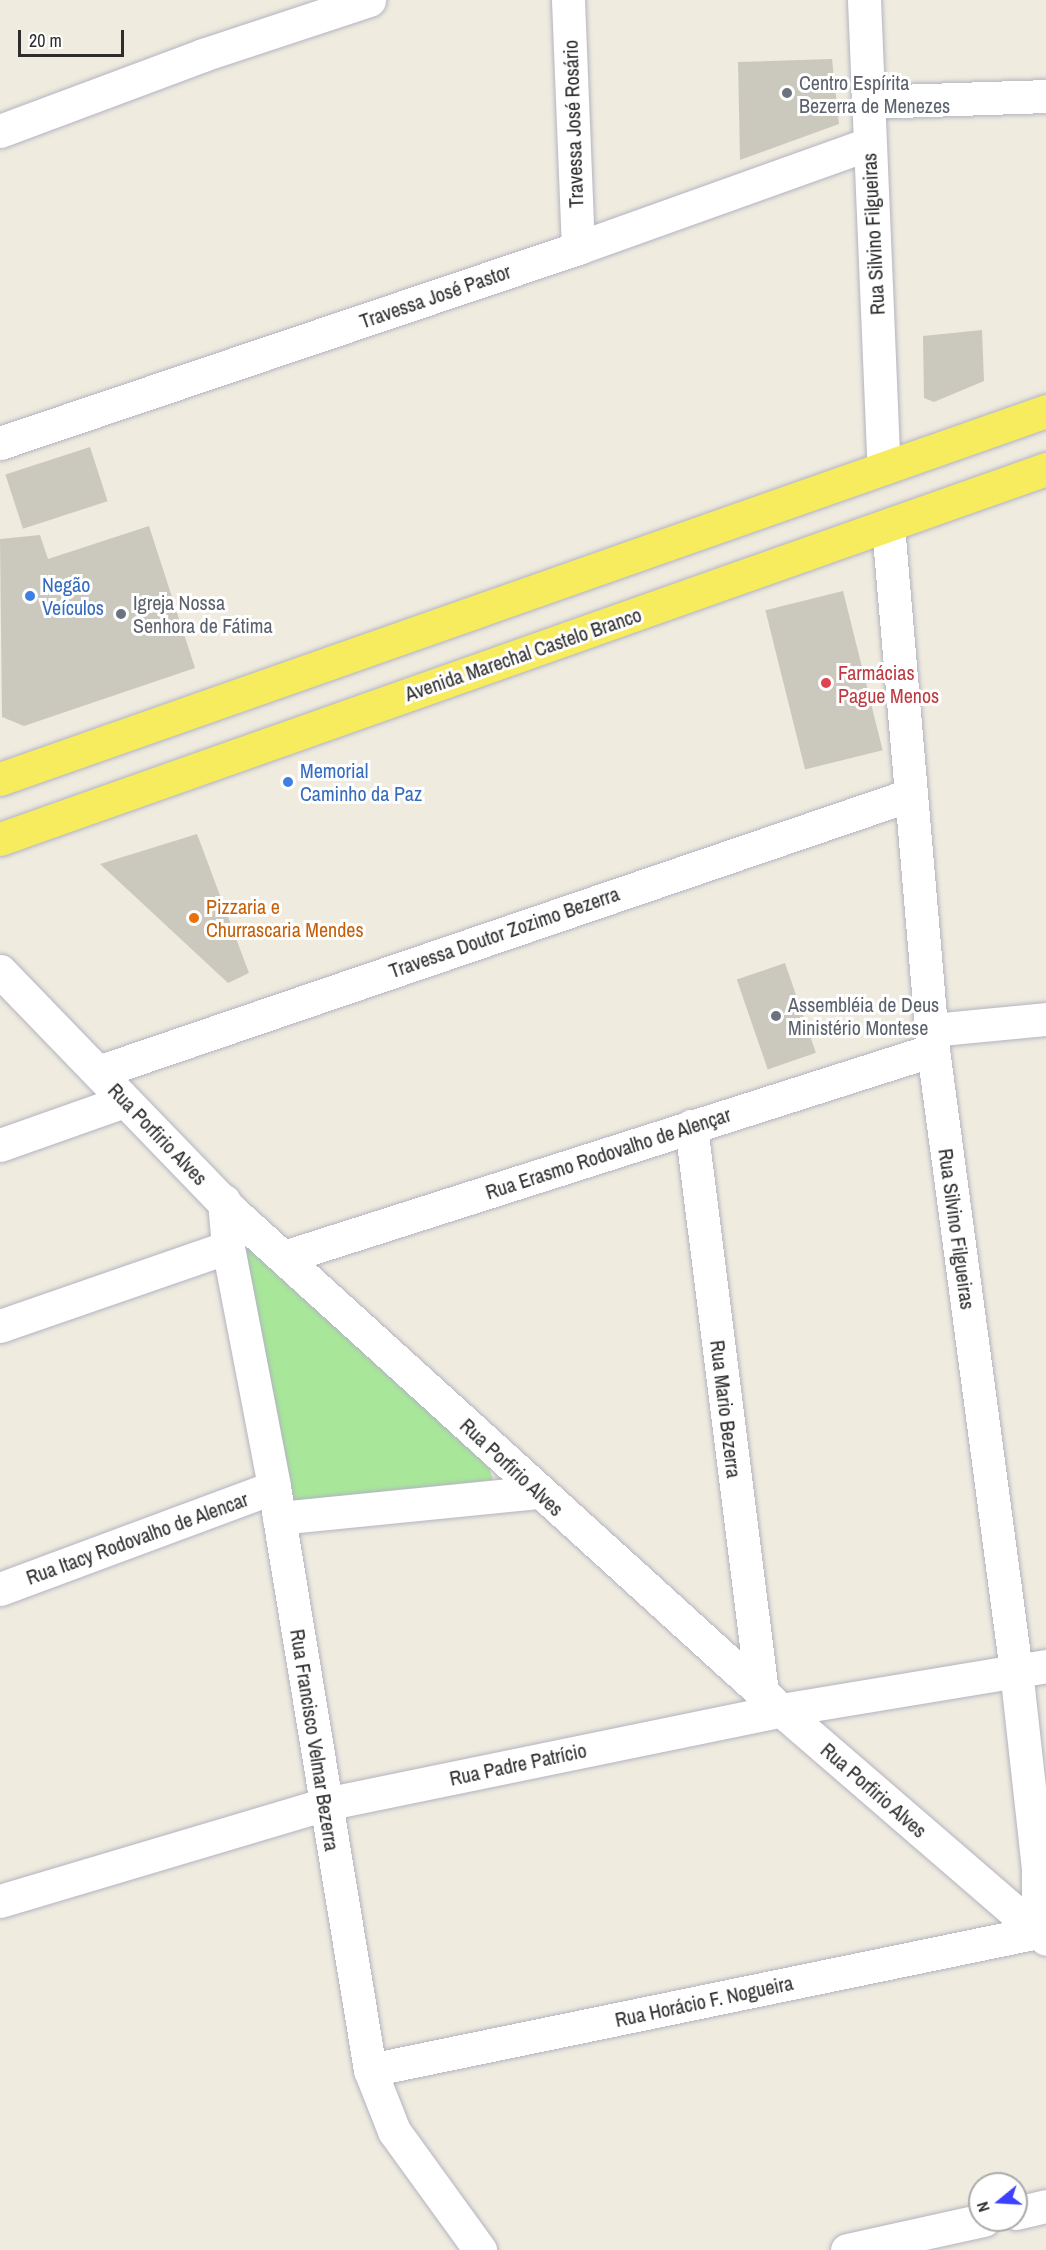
<!DOCTYPE html>
<html>
<head>
<meta charset="utf-8">
<style>
	body { margin:0 }
	#map { position:relative; width:1046px; height:2250px; overflow:hidden; background:#efebdf; font-family:"Archivo Narrow",sans-serif }
	div>[style] { position:absolute }
	.green>* { inset:0; background:#a8e79a }
	.building>* { inset:0; background:#cbc9be; transform-origin:0 0 }
	.roads { filter:drop-shadow(0 0 2px #b3b3c1) drop-shadow(0 0 2px #b3b3c1) }
	.street>* { height:33px; margin:-16.5px; padding:0 16.5px; transform-origin:16.5px; border-radius:16.5px; background:#fff }
	.secondary>* { height:33px; margin:-16.5px; padding:0 16.5px; transform-origin:16.5px; border-radius:16.5px; background:#fff }
	.primary>* { height:33px; margin:-16.5px; padding:0 16.5px; transform-origin:16.5px; border-radius:16.5px; background:#f6ec5d }
	.dots>* { width:16px; height:16px; translate:-50% -50%; box-sizing:border-box; border:3px solid #fff; border-radius:50% }
	span { translate:-50% -50%; white-space:nowrap; text-align:center; line-height:1.15; -webkit-text-stroke:6px #fff; paint-order:stroke }
	.worship-label { font-size:20px; color:#5b616d }
	.left { translate:0 -50%; text-align:left }
	.street-label { font-size:20px; color:#2d2d2d }
	.shop-label { font-size:20px; color:#366cbe }
	.health-label { font-size:20px; color:#be3a42 }
	.food-label { font-size:20px; color:#c56008 }
	.north { position:absolute; left:968px; top:2172px; width:60px; height:60px; box-sizing:border-box; background:#fff; border:2px solid #ababab; border-radius:50%; rotate:252deg; font-size:16px; font-weight:700; line-height:24px; text-align:center; color:#2d2d2d }
	.north::after { content:''; display:block; margin:auto; width:21px; height:27px; background:#3c40ff; clip-path:polygon(50% 0,100% 100%,50% 72%,0 100%) }
	.scale { position:absolute; left:18px; top:30px; width:106px; height:27px; box-sizing:border-box; border:3px solid #2d2d2d; border-top:0; padding-left:8px; font-size:18px; line-height:21px; white-space:nowrap; color:#2d2d2d; -webkit-text-stroke:4px #fff; paint-order:stroke }
</style>
</head>
<body>
<div id="map">
	<div class="green">
		<i style="clip-path:polygon(241px 1242px,488px 1464px,493px 1480px,293px 1501px)"></i>
	</div>
	<div class="building">
		<i style="clip-path:polygon(832px 59px,839px 124px,740px 160px,738px 62px)"></i>
		<i style="clip-path:polygon(982px 330px,984px 381px,934px 402px,924px 398px,923px 336px)"></i>
		<i style="left:90px;top:447px;width:57px;height:89px;rotate:72deg"></i>
		<i style="clip-path:polygon(149px 526px,195px 668px,24px 726px,2px 717px,0 539px,40px 535px,48px 559px)"></i>
		<i style="left:843px;top:591px;width:164px;height:80px;rotate:76deg"></i>
		<i style="clip-path:polygon(197px 834px,249px 973px,228px 983px,100px 864px)"></i>
		<i style="left:785px;top:963px;width:95px;height:51px;rotate:71deg"></i>
	</div>
	<div class="roads">
		<div class="street">
			<i style="left:568px;top:0;width:248px;rotate:87.7deg"></i>
			<i style="left:864px;top:0;width:468px;rotate:87.6deg"></i>
			<i style="left:867px;top:102px;width:179px;rotate:-1.9deg"></i>
			<i style="left:0;top:131px;width:217px;rotate:-20.5deg"></i>
			<i style="left:203px;top:55px;width:175px;rotate:-18.3deg"></i>
			<i style="left:0;top:443px;width:610px;rotate:-18.64deg"></i>
			<i style="left:578px;top:248px;width:309px;rotate:-19.7deg"></i>
			<i style="left:931px;top:1030px;width:116px;rotate:-5.5deg"></i>
			<i style="left:98px;top:1072px;width:858px;rotate:-18.84deg"></i>
			<i style="left:691px;top:1126px;width:571px;rotate:82.86deg"></i>
			<i style="left:0;top:1145px;width:132px;rotate:-19.5deg"></i>
			<i style="left:224px;top:1201px;width:46px;rotate:85deg"></i>
			<i style="left:228px;top:1247px;width:244px;rotate:79.1deg"></i>
			<i style="left:274px;top:1487px;width:591px;rotate:80.65deg"></i>
			<i style="left:370px;top:2070px;width:66px;rotate:68.5deg"></i>
			<i style="left:394px;top:2131px;width:147px;rotate:54.1deg"></i>
			<i style="left:284px;top:1257px;width:681px;rotate:-17.69deg"></i>
			<i style="left:0;top:1326px;width:241px;rotate:-19.1deg"></i>
			<i style="left:279px;top:1518px;width:261px;rotate:-5.7deg"></i>
			<i style="left:0;top:1589px;width:292px;rotate:-20.4deg"></i>
			<i style="left:0;top:1901px;width:339px;rotate:-16.6deg"></i>
			<i style="left:325px;top:1804px;width:466px;rotate:-11.6deg"></i>
			<i style="left:781px;top:1710px;width:269px;rotate:-9.4deg"></i>
			<i style="left:370px;top:2070px;width:682px;rotate:-11.67deg"></i>
			<i style="left:1038px;top:1932px;width:63px;rotate:-90deg"></i>
			<i style="left:1038px;top:1869px;width:199px;rotate:-96.3deg"></i>
			<i style="left:1016px;top:1671px;width:627px;rotate:-97.61deg"></i>
			<i style="left:933px;top:1050px;width:526px;rotate:-94.91deg"></i>
			<i style="left:1016px;top:2213px;width:31px;rotate:-13deg"></i>
			<i style="left:847px;top:2250px;width:140px;rotate:-12.4deg"></i>
		</div>
		<div class="secondary">
			<i style="left:0;top:971px;width:335px;rotate:46deg"></i>
			<i style="left:233px;top:1212px;width:740px;rotate:42.26deg"></i>
			<i style="left:781px;top:1710px;width:350px;rotate:40.8deg"></i>
		</div>
		<div class="primary">
			<i style="left:0;top:779px;width:1109px;rotate:-19.38deg"></i>
			<i style="left:0;top:839px;width:1110px;rotate:-19.48deg"></i>
		</div>
	</div>
	<div class="dots">
		<i style="left:787px;top:93px;background:#6b7280"></i>
		<i style="left:30px;top:596px;background:#3f7fe0"></i>
		<i style="left:121px;top:614px;background:#6b7280"></i>
		<i style="left:826px;top:683px;background:#e0444e"></i>
		<i style="left:288px;top:782px;background:#3f7fe0"></i>
		<i style="left:194px;top:918px;background:#e8710a"></i>
		<i style="left:776px;top:1016px;background:#6b7280"></i>
	</div>
	<div class="worship-label">
		<span class="left" style="left:799px;top:94px">Centro Espírita<br>Bezerra de Menezes</span>
		<span class="left" style="left:133px;top:614px">Igreja Nossa<br>Senhora de Fátima</span>
		<span class="left" style="left:788px;top:1016px">Assembléia de Deus<br>Ministério Montese</span>
	</div>
	<div class="street-label">
		<span style="left:573px;top:124px;rotate:-92deg">Travessa José Rosário</span>
		<span style="left:873px;top:234px;rotate:-93deg">Rua Silvino Filgueiras</span>
		<span style="left:435px;top:296px;rotate:-19deg">Travessa José Pastor</span>
		<span style="left:523px;top:654px;rotate:-19deg">Avenida Marechal Castelo Branco</span>
		<span style="left:504px;top:932px;rotate:-19deg">Travessa Doutor Zozimo Bezerra</span>
		<span style="left:158px;top:1134px;rotate:46deg">Rua Porfirio Alves</span>
		<span style="left:608px;top:1153px;rotate:-18deg">Rua Erasmo Rodovalho de Alençar</span>
		<span style="left:957px;top:1229px;rotate:82deg">Rua Silvino Filgueiras</span>
		<span style="left:726px;top:1409px;rotate:83deg">Rua Mario Bezerra</span>
		<span style="left:512px;top:1467px;rotate:43deg">Rua Porfirio Alves</span>
		<span style="left:137px;top:1538px;rotate:-20deg">Rua Itacy Rodovalho de Alencar</span>
		<span style="left:315px;top:1740px;rotate:81deg">Rua Francisco Velmar Bezerra</span>
		<span style="left:518px;top:1764px;rotate:-12deg">Rua Padre Patrício</span>
		<span style="left:874px;top:1790px;rotate:41deg">Rua Porfirio Alves</span>
		<span style="left:704px;top:2001px;rotate:-12deg">Rua Horácio F. Nogueira</span>
	</div>
	<div class="shop-label">
		<span class="left" style="left:42px;top:596px">Negão<br>Veículos</span>
		<span class="left" style="left:300px;top:782px">Memorial<br>Caminho da Paz</span>
	</div>
	<div class="health-label">
		<span class="left" style="left:838px;top:684px">Farmácias<br>Pague Menos</span>
	</div>
	<div class="food-label">
		<span class="left" style="left:206px;top:918px">Pizzaria e<br>Churrascaria Mendes</span>
	</div>
	<div class="north">N</div>
	<div class="scale">20 m</div>
</div>
</body>
</html>
